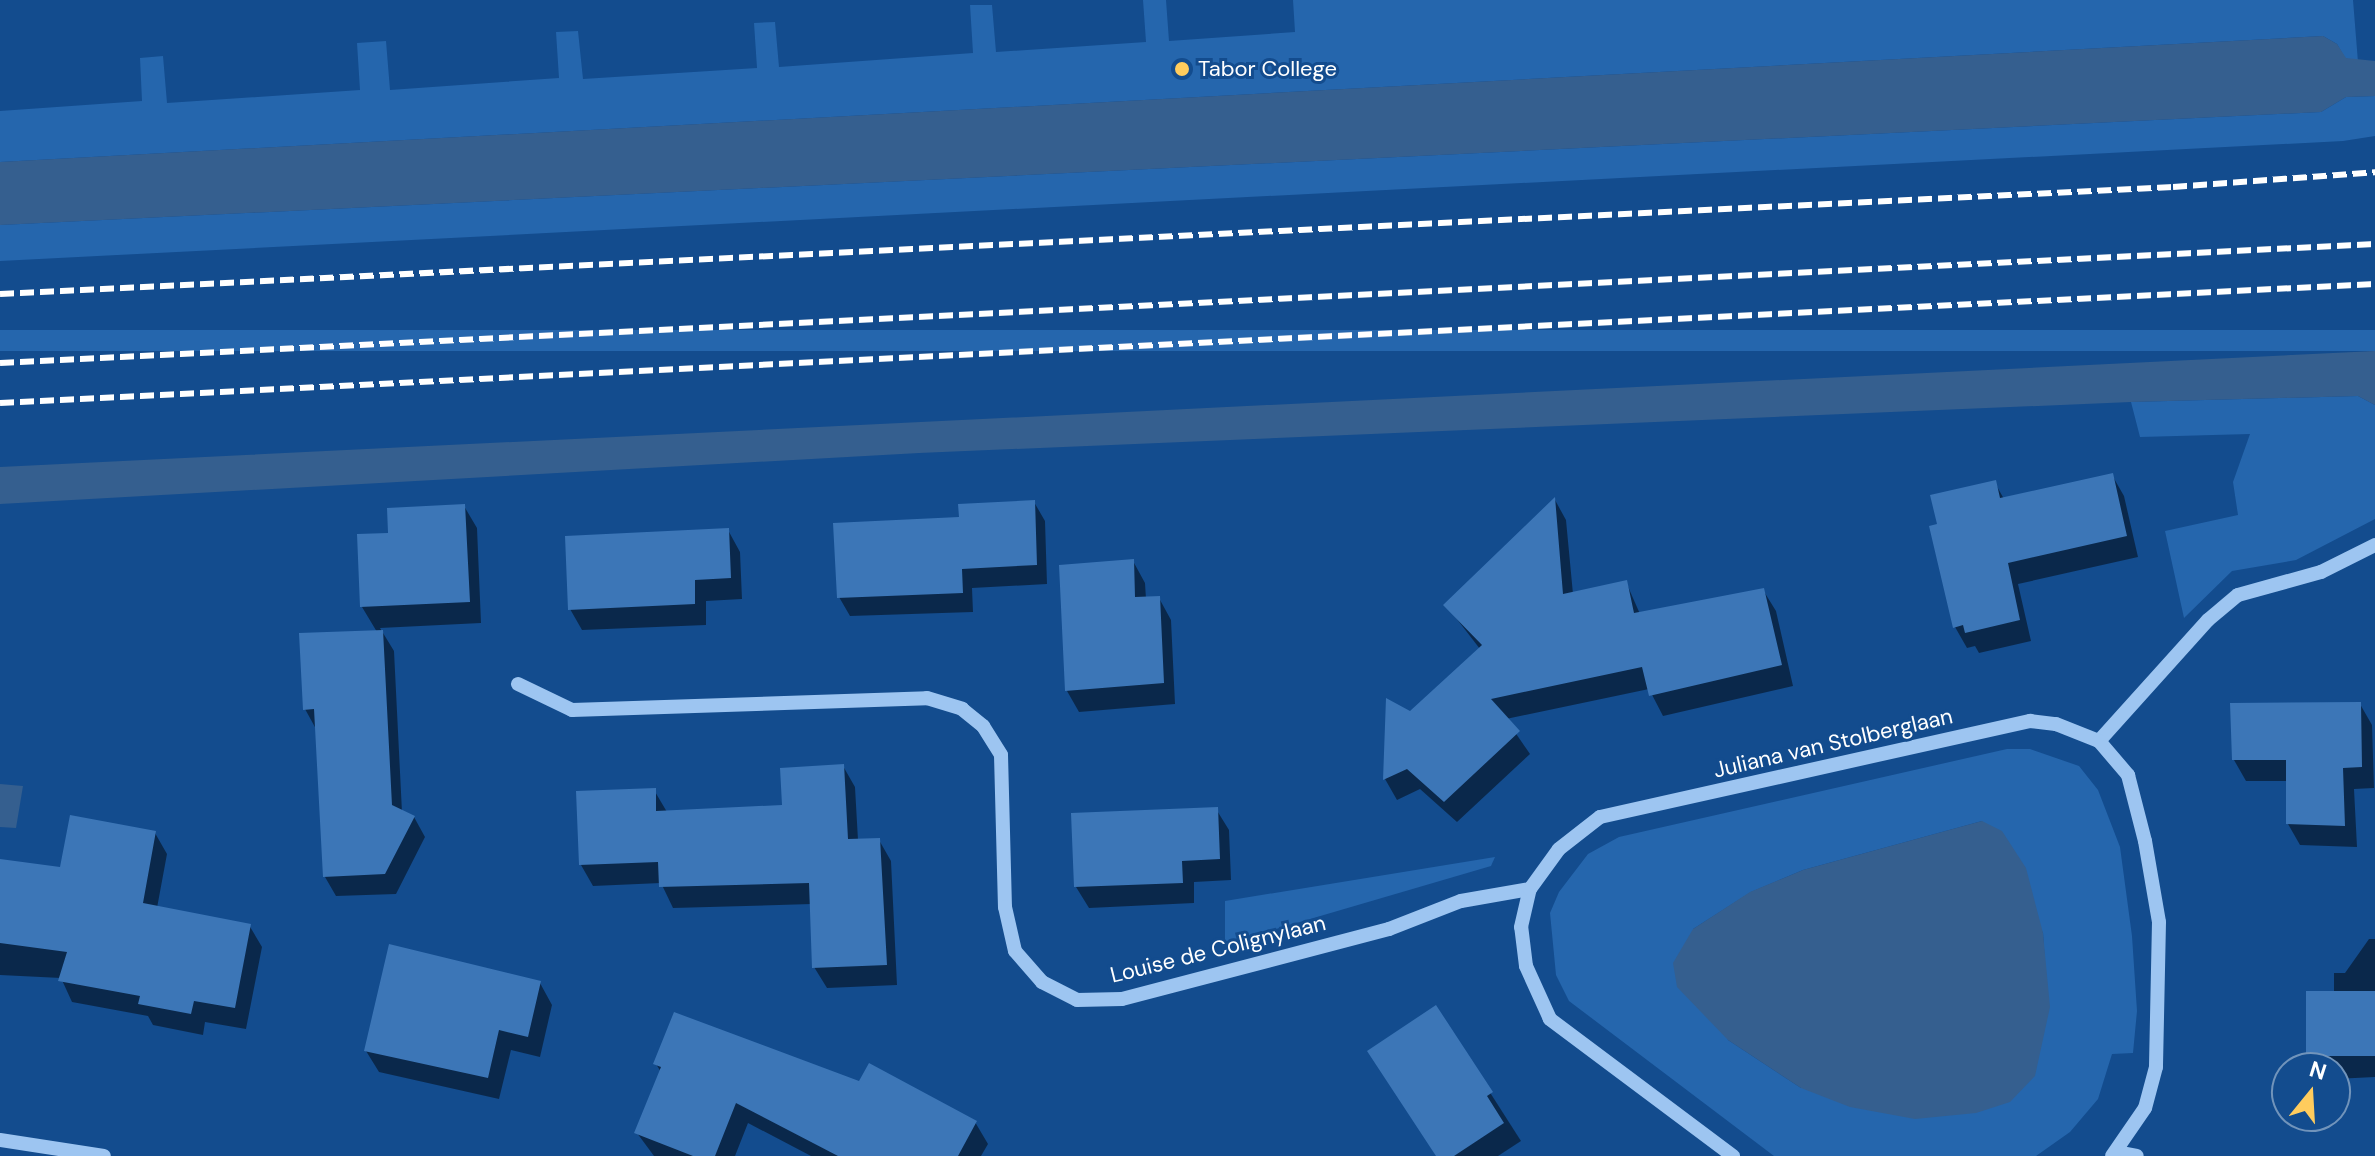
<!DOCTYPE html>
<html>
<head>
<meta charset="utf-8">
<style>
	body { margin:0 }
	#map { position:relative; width:2375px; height:1156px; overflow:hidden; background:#134c8e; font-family:"DM Sans",sans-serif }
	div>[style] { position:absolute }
	.green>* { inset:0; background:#2566ad; transform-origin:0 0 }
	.water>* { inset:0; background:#355f8f }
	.shadow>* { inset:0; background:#0007 }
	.building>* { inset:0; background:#3c76b7; transform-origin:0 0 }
	.minor>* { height:14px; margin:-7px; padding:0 7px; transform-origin:7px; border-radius:7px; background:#9dc5f1 }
	.rail>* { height:6px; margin-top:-3px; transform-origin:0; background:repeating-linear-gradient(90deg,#fff 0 14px,transparent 0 20px) }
	.dots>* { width:22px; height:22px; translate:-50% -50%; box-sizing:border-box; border:4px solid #134c8e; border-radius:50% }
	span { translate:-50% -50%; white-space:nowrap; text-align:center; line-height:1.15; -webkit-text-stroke:6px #134c8e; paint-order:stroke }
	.poi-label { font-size:22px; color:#fff }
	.left { translate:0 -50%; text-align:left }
	.street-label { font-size:22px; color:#fff }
	.north { position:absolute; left:2271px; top:1052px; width:80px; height:80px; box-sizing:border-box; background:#134c8e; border:2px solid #7194bb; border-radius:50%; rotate:18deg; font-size:22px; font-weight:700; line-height:32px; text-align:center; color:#fff }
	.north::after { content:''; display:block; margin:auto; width:28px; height:36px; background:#ffcc5d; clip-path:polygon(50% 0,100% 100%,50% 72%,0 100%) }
</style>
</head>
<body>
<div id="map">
	<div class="green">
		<i style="clip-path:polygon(1143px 0,1166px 0,1169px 41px,1295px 32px,1293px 0,2353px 0,2358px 62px,2345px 58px,2337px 44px,2323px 36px,0 162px,0 111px,142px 101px,140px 58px,163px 56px,167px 103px,360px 90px,357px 43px,386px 41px,390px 90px,559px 78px,556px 32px,578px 31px,583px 79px,757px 68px,754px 23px,775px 22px,779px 67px,973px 53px,970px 5px,992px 5px,996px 52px,1146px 42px)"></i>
		<i style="clip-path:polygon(2375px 96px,2375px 136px,2343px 141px,0 261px,0 225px,2321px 112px,2346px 97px)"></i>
		<i style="left:2375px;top:330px;width:21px;height:2378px;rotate:90deg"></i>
		<i style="clip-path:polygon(2358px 396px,2375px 405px,2375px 519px,2296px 560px,2232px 571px,2184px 618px,2165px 531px,2238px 515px,2233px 482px,2250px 434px,2140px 437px,2131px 402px)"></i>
		<i style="clip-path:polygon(evenodd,2007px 749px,2030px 749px,2079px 766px,2098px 790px,2120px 847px,2132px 936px,2137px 1011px,2133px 1053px,2112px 1054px,2098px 1099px,2070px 1132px,2036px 1156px,1774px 1156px,1569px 1001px,1556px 975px,1550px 913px,1559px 892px,1588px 854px,1619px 837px,2007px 749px,1982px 821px,2043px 933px,2045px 963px,1801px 1088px,1728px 1040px,1693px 929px,1751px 892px,1803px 870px,1982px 821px)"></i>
		<i style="clip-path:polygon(1495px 857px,1491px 866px,1225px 944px,1225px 901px)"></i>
	</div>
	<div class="water">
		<i style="clip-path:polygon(2323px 36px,2337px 44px,2346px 58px,2375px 61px,2375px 96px,2346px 97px,2321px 112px,0 225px,0 162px)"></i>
		<i style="clip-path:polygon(2375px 351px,2375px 405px,2358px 396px,2131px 402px,919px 453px,0 504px,0 467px)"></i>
		<i style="clip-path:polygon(0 784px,23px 786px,16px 828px,0 827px)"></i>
		<i style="clip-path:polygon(1982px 821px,2002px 831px,2026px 868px,2043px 933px,2050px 1007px,2035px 1076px,2010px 1102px,1976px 1113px,1915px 1119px,1850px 1107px,1801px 1088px,1728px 1040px,1677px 987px,1673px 963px,1693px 929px,1750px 892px,1803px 870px)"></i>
	</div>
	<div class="shadow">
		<i style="clip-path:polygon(2112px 475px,2124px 496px,2138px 557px,2018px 584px,2031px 641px,1979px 653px,1975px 646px,1967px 648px,1955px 627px,1940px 526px,1995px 483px,2004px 499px)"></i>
		<i style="clip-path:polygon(1555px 500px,1566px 520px,1573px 594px,1626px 582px,1640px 614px,1763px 590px,1776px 611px,1793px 686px,1663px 716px,1649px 689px,1506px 719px,1530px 754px,1457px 822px,1420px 789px,1397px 800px,1385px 779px,1388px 702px,1411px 713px,1480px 649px,1446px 605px)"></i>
		<i style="clip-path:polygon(1034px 502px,1045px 521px,1047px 584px,972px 588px,973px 612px,850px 616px,839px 597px,961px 519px)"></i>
		<i style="clip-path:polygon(464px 506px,477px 528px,481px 623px,380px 628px,394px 651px,402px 812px,414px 817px,425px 837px,396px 894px,336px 896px,325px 877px,316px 729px,305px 709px,377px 632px,362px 607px,390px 535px)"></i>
		<i style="clip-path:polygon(728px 530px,740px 552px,742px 599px,706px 601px,706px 625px,582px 630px,570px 609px)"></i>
		<i style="clip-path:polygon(1133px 561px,1145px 583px,1146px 599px,1159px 598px,1171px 620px,1175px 704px,1079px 712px,1067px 691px)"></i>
		<i style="clip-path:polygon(2360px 704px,2372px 725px,2374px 788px,2354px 789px,2357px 847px,2300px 845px,2288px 824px,2288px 781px,2246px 781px,2234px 760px)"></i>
		<i style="clip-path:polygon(843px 766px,855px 787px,858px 840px,879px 840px,891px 861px,897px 985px,827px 988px,814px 967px,812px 904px,673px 908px,661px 883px,593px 886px,581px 865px,654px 790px,667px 812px,784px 807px)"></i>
		<i style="clip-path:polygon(1216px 809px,1229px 830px,1231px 880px,1194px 882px,1194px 903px,1089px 908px,1076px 887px)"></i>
		<i style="clip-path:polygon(155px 833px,167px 854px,157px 908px,249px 925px,262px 947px,246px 1029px,205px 1022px,203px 1035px,153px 1025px,148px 1016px,72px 1002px,61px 978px,0 975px,0 861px,61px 870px)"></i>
		<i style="clip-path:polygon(2369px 939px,2375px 939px,2375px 1077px,2335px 1079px,2335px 1068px,2315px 1068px,2310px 1058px,2334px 994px,2334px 973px,2345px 973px)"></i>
		<i style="clip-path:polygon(540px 983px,552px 1005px,540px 1057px,511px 1050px,499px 1099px,379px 1072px,366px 1051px)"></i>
		<i style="clip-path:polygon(1436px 1008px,1521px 1141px,1498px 1156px,1436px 1156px)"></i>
		<i style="clip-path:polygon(656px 1064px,860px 1083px,975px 1122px,988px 1144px,981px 1156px,811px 1156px,748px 1123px,735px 1156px,654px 1156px,637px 1133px,661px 1072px)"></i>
	</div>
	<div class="building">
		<i style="clip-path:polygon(2113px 473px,2127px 536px,2008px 563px,2020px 620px,1965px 633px,1963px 625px,1953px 628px,1929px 526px,1937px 524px,1930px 495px,1996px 480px,2000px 498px)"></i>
		<i style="clip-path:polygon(1555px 497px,1563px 594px,1627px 580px,1634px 613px,1764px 588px,1782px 665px,1649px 696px,1642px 667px,1491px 699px,1520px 731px,1444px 802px,1407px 769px,1383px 780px,1386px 698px,1410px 711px,1482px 645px,1443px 605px)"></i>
		<i style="clip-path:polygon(1035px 500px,1037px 565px,962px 569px,963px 593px,837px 598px,833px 523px,959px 517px,958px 504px)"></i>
		<i style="clip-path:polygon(465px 504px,470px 602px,360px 607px,357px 534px,388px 533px,387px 508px)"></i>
		<i style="clip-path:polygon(729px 528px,731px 578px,695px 580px,695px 604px,568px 610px,565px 536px)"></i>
		<i style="clip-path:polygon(1134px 559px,1135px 597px,1160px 596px,1164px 683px,1065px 691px,1059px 565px)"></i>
		<i style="clip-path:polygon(383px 630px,392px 805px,415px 816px,385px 874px,323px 877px,314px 709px,303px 710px,299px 633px)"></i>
		<i style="clip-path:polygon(2361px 702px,2362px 767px,2343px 768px,2345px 826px,2286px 824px,2286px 760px,2232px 760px,2230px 703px)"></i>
		<i style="clip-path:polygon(844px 764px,848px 839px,880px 838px,887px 965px,812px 968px,809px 883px,659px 887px,658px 862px,579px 865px,576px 791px,656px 788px,656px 811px,782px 805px,780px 768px)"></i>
		<i style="clip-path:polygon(1218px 807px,1220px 859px,1182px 861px,1183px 883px,1074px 887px,1071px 813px)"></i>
		<i style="clip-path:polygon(70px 815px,156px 831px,143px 903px,251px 924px,235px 1008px,194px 1001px,191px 1014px,138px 1004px,140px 996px,58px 981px,67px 952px,0 943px,0 859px,60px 867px)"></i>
		<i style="clip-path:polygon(389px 944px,541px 981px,528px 1037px,499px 1030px,488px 1078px,364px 1051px)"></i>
		<i style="left:2375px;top:991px;width:65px;height:69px;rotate:90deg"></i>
		<i style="clip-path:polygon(1436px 1005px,1493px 1092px,1487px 1096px,1504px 1123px,1454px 1156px,1436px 1156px,1367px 1051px)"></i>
		<i style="clip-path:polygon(674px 1012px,859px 1081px,869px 1063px,977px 1121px,958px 1156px,838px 1156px,736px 1103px,715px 1156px,693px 1156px,634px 1133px,661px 1067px,653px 1064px)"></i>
	</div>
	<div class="minor">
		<i style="left:518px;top:684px;width:60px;rotate:25.7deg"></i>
		<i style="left:572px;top:710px;width:355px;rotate:-1.9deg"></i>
		<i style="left:927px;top:698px;width:37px;rotate:17deg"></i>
		<i style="left:962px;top:709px;width:27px;rotate:39deg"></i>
		<i style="left:983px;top:726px;width:34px;rotate:58deg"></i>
		<i style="left:1001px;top:755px;width:152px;rotate:88.5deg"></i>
		<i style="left:1005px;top:907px;width:45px;rotate:77.2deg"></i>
		<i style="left:1015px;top:951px;width:41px;rotate:48.9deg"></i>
		<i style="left:1042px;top:982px;width:39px;rotate:27deg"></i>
		<i style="left:1077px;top:1000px;width:45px;rotate:-1.3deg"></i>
		<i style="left:1122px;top:999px;width:276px;rotate:-14.7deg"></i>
		<i style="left:1389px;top:929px;width:77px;rotate:-21.3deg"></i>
		<i style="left:1461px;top:901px;width:70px;rotate:-9.9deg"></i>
		<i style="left:2099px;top:741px;width:163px;rotate:-48deg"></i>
		<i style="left:2208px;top:620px;width:39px;rotate:-40deg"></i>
		<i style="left:2238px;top:595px;width:86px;rotate:-15.5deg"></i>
		<i style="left:2321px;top:572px;width:60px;rotate:-26.6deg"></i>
		<i style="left:0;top:1140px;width:105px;rotate:8.7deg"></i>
		<i style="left:2117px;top:1152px;width:20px;rotate:11deg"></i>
		<i style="left:1733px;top:1156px;width:229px;rotate:-143.2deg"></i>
		<i style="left:1550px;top:1019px;width:58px;rotate:-114.4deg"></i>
		<i style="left:1526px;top:966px;width:39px;rotate:-97deg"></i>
		<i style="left:1521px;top:927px;width:39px;rotate:-77deg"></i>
		<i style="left:1530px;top:889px;width:49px;rotate:-54.1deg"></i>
		<i style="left:1559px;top:849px;width:52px;rotate:-38deg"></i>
		<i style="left:1600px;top:817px;width:441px;rotate:-12.6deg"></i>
		<i style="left:2030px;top:721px;width:26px;rotate:7deg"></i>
		<i style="left:2056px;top:724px;width:46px;rotate:21.6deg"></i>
		<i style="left:2099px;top:741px;width:45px;rotate:49.5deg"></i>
		<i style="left:2128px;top:775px;width:68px;rotate:75.6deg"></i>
		<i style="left:2145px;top:841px;width:82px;rotate:80.2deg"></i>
		<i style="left:2159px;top:922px;width:145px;rotate:91.2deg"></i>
		<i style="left:2156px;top:1067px;width:42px;rotate:105deg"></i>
		<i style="left:2145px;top:1108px;width:58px;rotate:124.5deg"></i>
	</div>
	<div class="rail">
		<i style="left:0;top:294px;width:2176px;rotate:-2.82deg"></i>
		<i style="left:2173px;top:187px;width:203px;rotate:-4.2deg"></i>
		<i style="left:0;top:363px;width:2378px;rotate:-2.87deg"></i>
		<i style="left:0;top:403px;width:2378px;rotate:-2.87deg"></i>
	</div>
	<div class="dots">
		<i style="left:1182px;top:69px;background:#ffcc5d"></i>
	</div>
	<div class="poi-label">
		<span class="left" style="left:1198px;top:69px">Tabor College</span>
	</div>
	<div class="street-label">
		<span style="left:1833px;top:743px;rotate:-13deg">Juliana van Stolberglaan</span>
		<span style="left:1218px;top:949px;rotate:-14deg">Louise de Colignylaan</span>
	</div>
	<div class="north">N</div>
</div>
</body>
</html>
